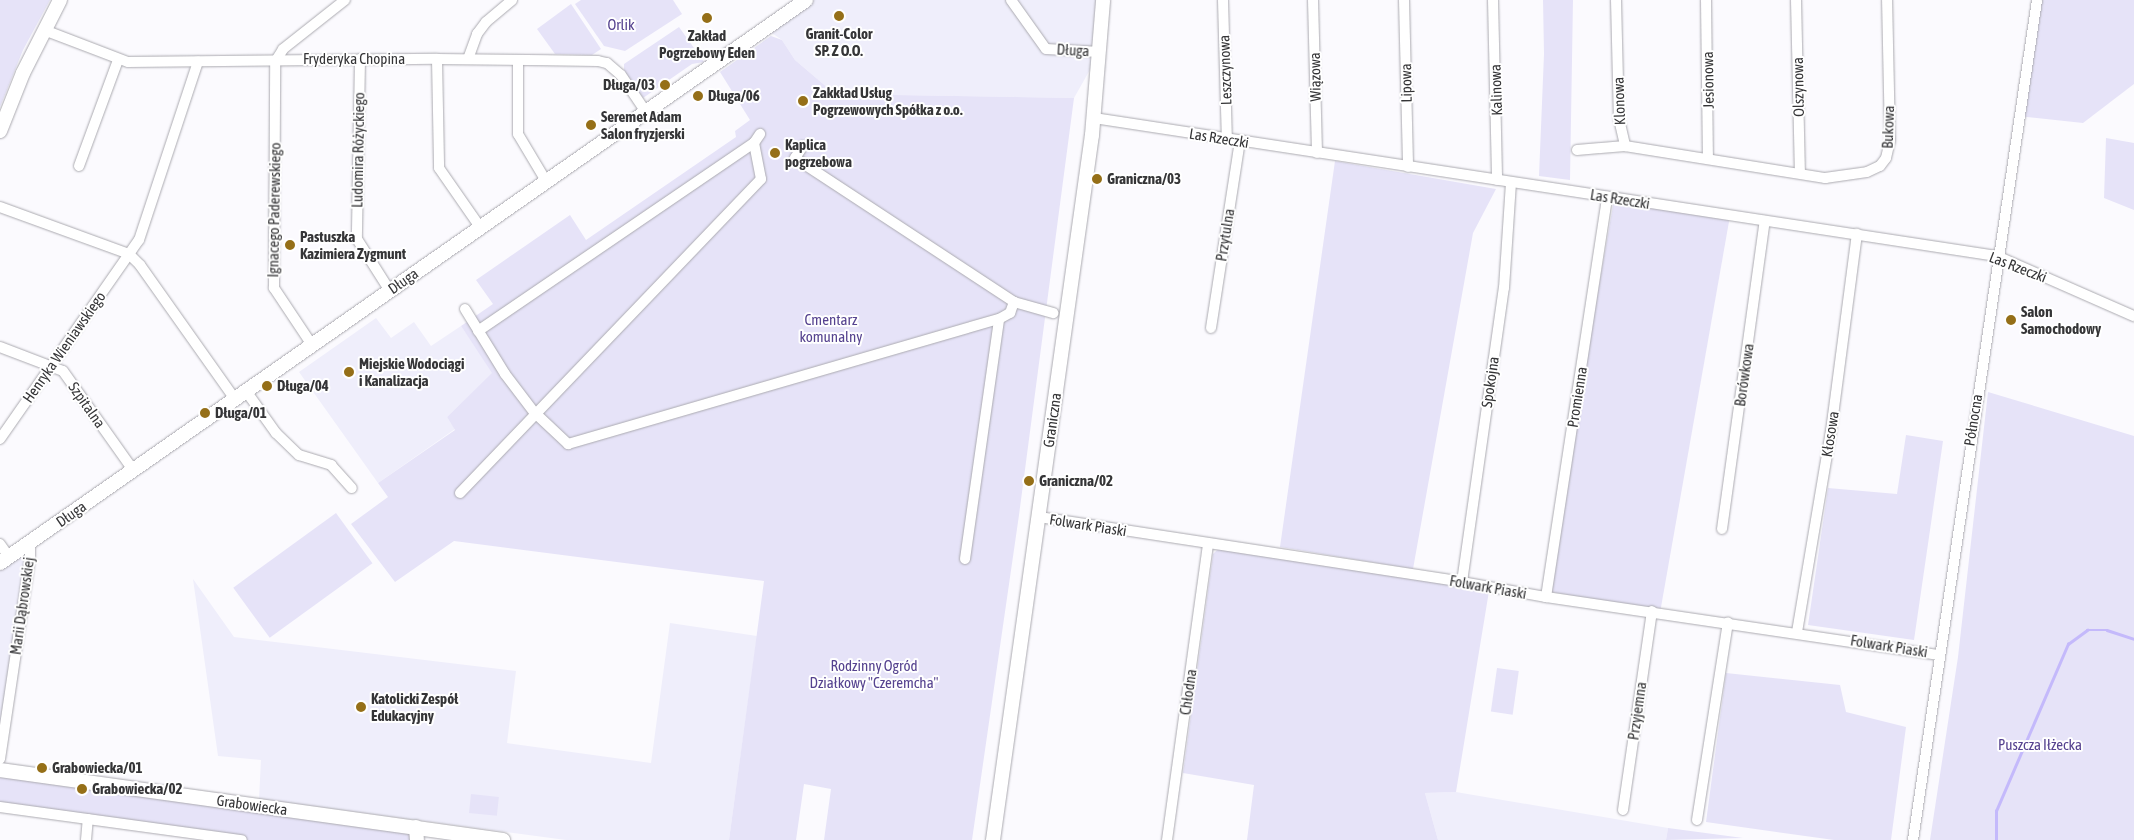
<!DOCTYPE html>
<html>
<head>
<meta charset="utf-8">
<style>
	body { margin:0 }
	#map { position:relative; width:2134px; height:840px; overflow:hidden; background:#fbfafe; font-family:"Asap Condensed",sans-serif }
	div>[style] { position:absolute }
	.built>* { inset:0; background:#efeefb }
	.green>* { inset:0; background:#e6e3f8; transform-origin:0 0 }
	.stream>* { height:2.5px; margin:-1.25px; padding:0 1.25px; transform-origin:1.25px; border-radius:1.25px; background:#c4b9fb }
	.roads { filter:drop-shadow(0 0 1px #abaab0) drop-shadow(0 0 1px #abaab0) }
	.street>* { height:10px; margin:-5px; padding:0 5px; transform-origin:5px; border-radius:5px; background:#fff }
	.secondary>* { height:14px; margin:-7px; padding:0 7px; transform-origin:7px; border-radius:7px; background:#fff }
	.dots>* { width:14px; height:14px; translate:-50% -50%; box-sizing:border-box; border:2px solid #fff; border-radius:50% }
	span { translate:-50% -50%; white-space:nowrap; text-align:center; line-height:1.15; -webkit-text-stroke:4px #fff; paint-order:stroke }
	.park-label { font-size:15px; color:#55428f }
	.poi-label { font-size:15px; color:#353537; font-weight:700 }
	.right { translate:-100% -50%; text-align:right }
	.left { translate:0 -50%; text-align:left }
	.street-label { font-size:15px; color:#353537 }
</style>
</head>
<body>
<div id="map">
	<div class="built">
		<i style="clip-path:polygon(806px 0,1103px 0,1100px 52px,1074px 98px,835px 94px,795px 60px,782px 40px,766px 29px)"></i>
		<i style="clip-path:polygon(376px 318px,391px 338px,414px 322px,431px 346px,461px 326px,493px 373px,447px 417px,455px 429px,378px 483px,299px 372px)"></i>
		<i style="clip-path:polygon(30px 543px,0 759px,0 563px)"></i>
		<i style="clip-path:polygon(193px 579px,234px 637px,516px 671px,507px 743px,651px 763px,670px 623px,757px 636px,729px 840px,566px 840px,259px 799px,261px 760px,218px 756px)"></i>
		<i style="clip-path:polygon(1456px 792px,1668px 828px,1666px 840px,1438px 840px,1425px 793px)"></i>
	</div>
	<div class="green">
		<i style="clip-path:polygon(0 0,50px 0,23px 50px,0 107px)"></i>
		<i style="clip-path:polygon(581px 0,673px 0,682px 14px,625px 51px,604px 46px,575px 4px)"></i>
		<i style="clip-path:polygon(1543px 0,1573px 0,1570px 180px,1539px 176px,1544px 54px)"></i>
		<i style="clip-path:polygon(2037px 0,2134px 0,2134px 84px,2083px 123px,2018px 116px)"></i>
		<i style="clip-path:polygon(571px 4px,601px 49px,592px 55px,555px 54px,537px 29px)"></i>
		<i style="clip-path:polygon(679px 27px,704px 62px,692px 64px,643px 98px,624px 71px,624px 64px)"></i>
		<i style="clip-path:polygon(771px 36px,782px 40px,795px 60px,835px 94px,1074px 98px,1019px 515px,972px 840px,824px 840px,831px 789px,804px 784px,796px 840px,729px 840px,764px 581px,454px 541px,395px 582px,351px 524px,388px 497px,378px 483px,455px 430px,447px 417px,492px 373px,461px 326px,493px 304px,476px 280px,570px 215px,586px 240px,736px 137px,735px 131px,750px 120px,720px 72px)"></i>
		<i style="clip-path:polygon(2106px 138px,2134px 143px,2134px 210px,2104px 198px)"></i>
		<i style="clip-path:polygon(1335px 161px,1496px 189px,1473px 233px,1413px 569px,1280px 547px)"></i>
		<i style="left:1614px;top:200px;width:117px;height:397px;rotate:10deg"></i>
		<i style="clip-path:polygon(1988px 392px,2134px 436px,2134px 840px,1930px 840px,1958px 657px)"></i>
		<i style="clip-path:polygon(1906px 435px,1943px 441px,1914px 640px,1808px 625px,1828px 488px,1897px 494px)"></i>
		<i style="left:336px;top:513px;width:62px;height:127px;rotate:54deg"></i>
		<i style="clip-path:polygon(1220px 547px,1489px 591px,1456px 792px,1425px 793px,1438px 840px,1247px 840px,1254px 785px,1183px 773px,1213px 554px)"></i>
		<i style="left:1497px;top:668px;width:22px;height:44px;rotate:8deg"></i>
		<i style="clip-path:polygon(1726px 673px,1840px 685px,1846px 712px,1906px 727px,1891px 840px,1834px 840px,1706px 822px)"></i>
		<i style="clip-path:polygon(0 770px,416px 827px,417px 840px,242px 840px,0 807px)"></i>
		<i style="left:471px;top:794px;width:28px;height:19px;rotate:6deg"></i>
		<i style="clip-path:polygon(1668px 828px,1743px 838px,1666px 840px)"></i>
	</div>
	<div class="stream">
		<i style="left:1996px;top:840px;width:29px;rotate:-90deg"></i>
		<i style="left:1996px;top:811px;width:182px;rotate:-66.7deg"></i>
		<i style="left:2068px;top:644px;width:24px;rotate:-36deg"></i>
		<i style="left:2087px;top:630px;width:20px"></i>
		<i style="left:2107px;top:630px;width:28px;rotate:18deg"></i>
	</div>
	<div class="roads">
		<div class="street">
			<i style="left:1011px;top:0;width:60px;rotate:54.5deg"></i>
			<i style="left:1046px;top:49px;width:54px;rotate:3.2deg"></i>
			<i style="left:1223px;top:0;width:139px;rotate:88.4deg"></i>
			<i style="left:1313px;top:0;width:153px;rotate:88.5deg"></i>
			<i style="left:1404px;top:0;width:167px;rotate:88.6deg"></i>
			<i style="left:1493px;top:0;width:180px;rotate:88.7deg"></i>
			<i style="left:1616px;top:0;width:119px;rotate:88.6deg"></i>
			<i style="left:1619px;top:119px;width:28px;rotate:77deg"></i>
			<i style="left:1625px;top:146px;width:203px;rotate:9.1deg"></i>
			<i style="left:1825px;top:178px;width:42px;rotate:-8.1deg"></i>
			<i style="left:1867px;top:172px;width:14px;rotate:-25deg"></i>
			<i style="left:1880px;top:166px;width:10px;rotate:-53deg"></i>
			<i style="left:1886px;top:158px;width:18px;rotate:-77deg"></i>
			<i style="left:1890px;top:140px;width:140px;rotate:-91.2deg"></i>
			<i style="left:1706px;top:0;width:159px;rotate:89.3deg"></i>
			<i style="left:1796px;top:0;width:173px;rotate:88.7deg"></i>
			<i style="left:44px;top:30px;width:90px;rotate:20.9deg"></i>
			<i style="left:128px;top:62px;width:309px;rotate:-0.6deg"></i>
			<i style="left:437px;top:59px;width:161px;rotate:0.7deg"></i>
			<i style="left:598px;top:61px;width:9px;rotate:13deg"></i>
			<i style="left:607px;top:63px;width:18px;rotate:41deg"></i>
			<i style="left:621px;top:75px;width:45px;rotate:56deg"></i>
			<i style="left:360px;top:59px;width:180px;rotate:91deg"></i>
			<i style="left:357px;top:239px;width:62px;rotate:57.6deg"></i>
			<i style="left:437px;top:59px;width:109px;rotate:88.9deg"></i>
			<i style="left:439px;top:168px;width:72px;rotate:55.2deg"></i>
			<i style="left:468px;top:59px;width:27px;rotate:-70deg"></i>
			<i style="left:477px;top:34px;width:15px;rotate:-53deg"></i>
			<i style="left:486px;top:22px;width:34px;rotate:-40deg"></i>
			<i style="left:518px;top:60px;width:74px;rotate:90deg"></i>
			<i style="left:518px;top:134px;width:55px;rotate:59.2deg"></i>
			<i style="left:1094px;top:118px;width:913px;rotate:8.69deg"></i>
			<i style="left:1997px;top:256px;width:150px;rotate:23.7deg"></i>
			<i style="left:803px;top:146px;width:14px;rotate:124deg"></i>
			<i style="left:795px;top:158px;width:262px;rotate:33.3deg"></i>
			<i style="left:1577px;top:150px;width:48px;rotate:-4.8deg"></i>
			<i style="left:79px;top:166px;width:113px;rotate:-69.8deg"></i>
			<i style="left:0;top:207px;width:137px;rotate:20deg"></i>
			<i style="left:129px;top:254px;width:16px;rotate:45deg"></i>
			<i style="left:140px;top:265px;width:164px;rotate:54.7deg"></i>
			<i style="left:465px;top:309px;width:76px;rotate:58.4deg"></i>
			<i style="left:505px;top:374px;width:48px;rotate:52.7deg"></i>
			<i style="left:534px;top:412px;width:47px;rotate:43.3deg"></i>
			<i style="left:568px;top:444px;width:449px;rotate:-16.2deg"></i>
			<i style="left:999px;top:319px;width:13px;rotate:-29deg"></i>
			<i style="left:1010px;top:313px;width:12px;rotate:-70deg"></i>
			<i style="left:1014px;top:302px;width:41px;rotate:15.8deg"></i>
			<i style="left:1211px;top:328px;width:189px;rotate:-81.2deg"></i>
			<i style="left:478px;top:331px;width:334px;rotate:-34.3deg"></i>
			<i style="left:754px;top:143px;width:11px;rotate:-56deg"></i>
			<i style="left:312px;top:345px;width:69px;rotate:-123.7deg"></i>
			<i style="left:274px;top:288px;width:226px;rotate:-89.7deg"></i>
			<i style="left:275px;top:62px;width:15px;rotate:-58deg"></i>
			<i style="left:283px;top:49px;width:79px;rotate:-38.3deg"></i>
			<i style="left:0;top:347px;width:67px;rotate:20.9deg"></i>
			<i style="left:63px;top:371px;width:121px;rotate:54.7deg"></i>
			<i style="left:246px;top:391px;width:52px;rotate:54.5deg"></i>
			<i style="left:276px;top:433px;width:32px;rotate:44deg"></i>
			<i style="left:299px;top:455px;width:34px;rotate:17deg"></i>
			<i style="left:331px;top:465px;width:31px;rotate:48deg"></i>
			<i style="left:0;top:439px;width:243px;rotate:-55.1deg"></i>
			<i style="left:139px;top:240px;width:188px;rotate:-71.7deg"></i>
			<i style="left:460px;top:493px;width:435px;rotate:-46.2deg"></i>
			<i style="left:761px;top:179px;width:37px;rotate:-101deg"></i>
			<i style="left:1039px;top:517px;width:423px;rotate:8.7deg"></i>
			<i style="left:1457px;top:581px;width:90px;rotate:10.2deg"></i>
			<i style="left:1546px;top:597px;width:396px;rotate:8.4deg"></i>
			<i style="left:1722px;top:529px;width:311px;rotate:-82.1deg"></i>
			<i style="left:0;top:544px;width:16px;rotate:55deg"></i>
			<i style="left:965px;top:559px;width:242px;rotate:-81.9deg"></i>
			<i style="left:1462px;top:582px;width:297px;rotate:-81.9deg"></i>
			<i style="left:1504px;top:288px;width:106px;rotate:-86.2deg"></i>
			<i style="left:1546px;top:597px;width:405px;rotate:-81.3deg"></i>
			<i style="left:1797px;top:632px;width:204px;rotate:-80.4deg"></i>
			<i style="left:1831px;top:431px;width:199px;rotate:-82.5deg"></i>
			<i style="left:0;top:759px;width:202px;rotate:-81.5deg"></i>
			<i style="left:30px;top:559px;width:16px;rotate:-90deg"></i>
			<i style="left:0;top:807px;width:244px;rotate:7.8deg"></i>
			<i style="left:1623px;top:810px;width:201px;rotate:-81.7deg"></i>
			<i style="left:1697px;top:820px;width:200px;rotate:-81.1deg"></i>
			<i style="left:86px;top:840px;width:21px;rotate:-85deg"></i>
			<i style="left:1167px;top:840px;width:299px;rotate:-82.1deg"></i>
			<i style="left:1913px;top:840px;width:849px;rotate:-81.6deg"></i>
		</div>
		<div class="secondary">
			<i style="left:0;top:131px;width:62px;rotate:-68.4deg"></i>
			<i style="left:23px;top:73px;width:82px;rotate:-63.1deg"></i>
			<i style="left:0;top:563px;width:983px;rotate:-34.93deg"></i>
			<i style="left:0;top:770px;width:508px;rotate:7.92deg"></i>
			<i style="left:416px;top:827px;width:13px;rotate:86deg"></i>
			<i style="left:993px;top:840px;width:712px;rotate:-82.01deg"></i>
			<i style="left:1092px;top:135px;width:135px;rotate:-85.3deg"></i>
		</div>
	</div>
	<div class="dots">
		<i style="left:839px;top:16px;background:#956f18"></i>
		<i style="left:707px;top:18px;background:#956f18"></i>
		<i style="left:665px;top:85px;background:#956f18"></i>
		<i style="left:698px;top:96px;background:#956f18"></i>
		<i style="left:803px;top:101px;background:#956f18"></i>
		<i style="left:591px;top:125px;background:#956f18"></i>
		<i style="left:775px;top:153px;background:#956f18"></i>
		<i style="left:1097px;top:179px;background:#956f18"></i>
		<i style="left:290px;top:245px;background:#956f18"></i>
		<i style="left:2011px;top:320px;background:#956f18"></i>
		<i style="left:349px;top:372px;background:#956f18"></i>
		<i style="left:267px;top:386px;background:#956f18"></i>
		<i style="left:205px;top:413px;background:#956f18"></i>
		<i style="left:1029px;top:481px;background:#956f18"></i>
		<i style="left:361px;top:707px;background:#956f18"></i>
		<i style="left:42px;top:768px;background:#956f18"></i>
		<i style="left:82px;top:789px;background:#956f18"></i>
	</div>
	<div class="park-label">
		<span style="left:621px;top:25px">Orlik</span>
		<span style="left:831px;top:328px">Cmentarz<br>komunalny</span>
		<span style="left:874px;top:674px">Rodzinny Ogród<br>Działkowy "Czeremcha"</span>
		<span style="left:2040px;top:745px">Puszcza Iłżecka</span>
	</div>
	<div class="poi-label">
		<span style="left:839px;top:42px">Granit-Color<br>SP. Z O.O.</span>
		<span style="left:707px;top:44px">Zakład<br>Pogrzebowy Eden</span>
		<span class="right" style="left:655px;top:85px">Długa/03</span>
		<span class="left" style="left:813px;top:101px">Zakkład Usług<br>Pogrzewowych Spółka z o.o.</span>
		<span class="left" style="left:708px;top:96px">Długa/06</span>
		<span class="left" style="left:601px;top:125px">Seremet Adam<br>Salon fryzjerski</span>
		<span class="left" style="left:785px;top:153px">Kaplica<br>pogrzebowa</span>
		<span class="left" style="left:1107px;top:179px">Graniczna/03</span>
		<span class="left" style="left:300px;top:245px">Pastuszka<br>Kazimiera Zygmunt</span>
		<span class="left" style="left:2021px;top:320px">Salon<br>Samochodowy</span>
		<span class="left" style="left:359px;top:372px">Miejskie Wodociągi<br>i Kanalizacja</span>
		<span class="left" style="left:277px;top:386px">Długa/04</span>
		<span class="left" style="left:215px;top:413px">Długa/01</span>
		<span class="left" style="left:1039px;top:481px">Graniczna/02</span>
		<span class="left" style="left:371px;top:707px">Katolicki Zespół<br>Edukacyjny</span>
		<span class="left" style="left:52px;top:768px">Grabowiecka/01</span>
		<span class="left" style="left:92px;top:789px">Grabowiecka/02</span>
	</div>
	<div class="street-label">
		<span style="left:1073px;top:50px;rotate:3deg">Długa</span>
		<span style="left:354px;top:59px">Fryderyka Chopina</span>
		<span style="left:1225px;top:70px;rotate:-92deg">Leszczynowa</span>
		<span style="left:1315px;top:77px;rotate:-91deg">Wiązowa</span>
		<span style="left:1708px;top:80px;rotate:-91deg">Jesionowa</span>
		<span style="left:1406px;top:83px;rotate:-91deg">Lipowa</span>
		<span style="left:1798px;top:87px;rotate:-91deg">Olszynowa</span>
		<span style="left:1496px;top:90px;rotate:-92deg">Kalinowa</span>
		<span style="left:1619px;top:101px;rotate:-92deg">Klonowa</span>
		<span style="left:1888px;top:127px;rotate:-88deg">Bukowa</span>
		<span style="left:1219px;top:138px;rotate:9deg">Las Rzeczki</span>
		<span style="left:358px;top:150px;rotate:-89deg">Ludomira Różyckiego</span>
		<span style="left:1620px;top:199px;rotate:9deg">Las Rzeczki</span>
		<span style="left:274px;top:210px;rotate:-89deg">Ignacego Paderewskiego</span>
		<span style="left:1225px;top:235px;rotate:-81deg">Przytulna</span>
		<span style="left:2018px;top:267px;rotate:21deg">Las Rzeczki</span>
		<span style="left:403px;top:281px;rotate:-35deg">Długa</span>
		<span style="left:64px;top:347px;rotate:-55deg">Henryka Wieniawskiego</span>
		<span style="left:1744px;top:375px;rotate:-82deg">Borówkowa</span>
		<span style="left:1490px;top:382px;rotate:-82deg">Spokojna</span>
		<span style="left:1577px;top:397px;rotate:-81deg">Promienna</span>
		<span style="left:87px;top:405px;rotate:55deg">Szpitalna</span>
		<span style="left:1052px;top:420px;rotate:-82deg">Graniczna</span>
		<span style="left:1973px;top:420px;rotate:-81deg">Północna</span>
		<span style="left:1830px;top:434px;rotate:-81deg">Kłosowa</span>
		<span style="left:71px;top:514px;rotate:-35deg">Długa</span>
		<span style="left:1088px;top:525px;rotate:9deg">Folwark Piaski</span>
		<span style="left:1488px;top:587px;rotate:10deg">Folwark Piaski</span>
		<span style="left:22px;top:606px;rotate:-82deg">Marii Dąbrowskiej</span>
		<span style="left:1889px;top:646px;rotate:9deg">Folwark Piaski</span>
		<span style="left:1188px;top:692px;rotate:-82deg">Chłodna</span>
		<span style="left:1637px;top:711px;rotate:-82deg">Przyjemna</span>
		<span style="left:252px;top:805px;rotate:8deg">Grabowiecka</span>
	</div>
</div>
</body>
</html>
